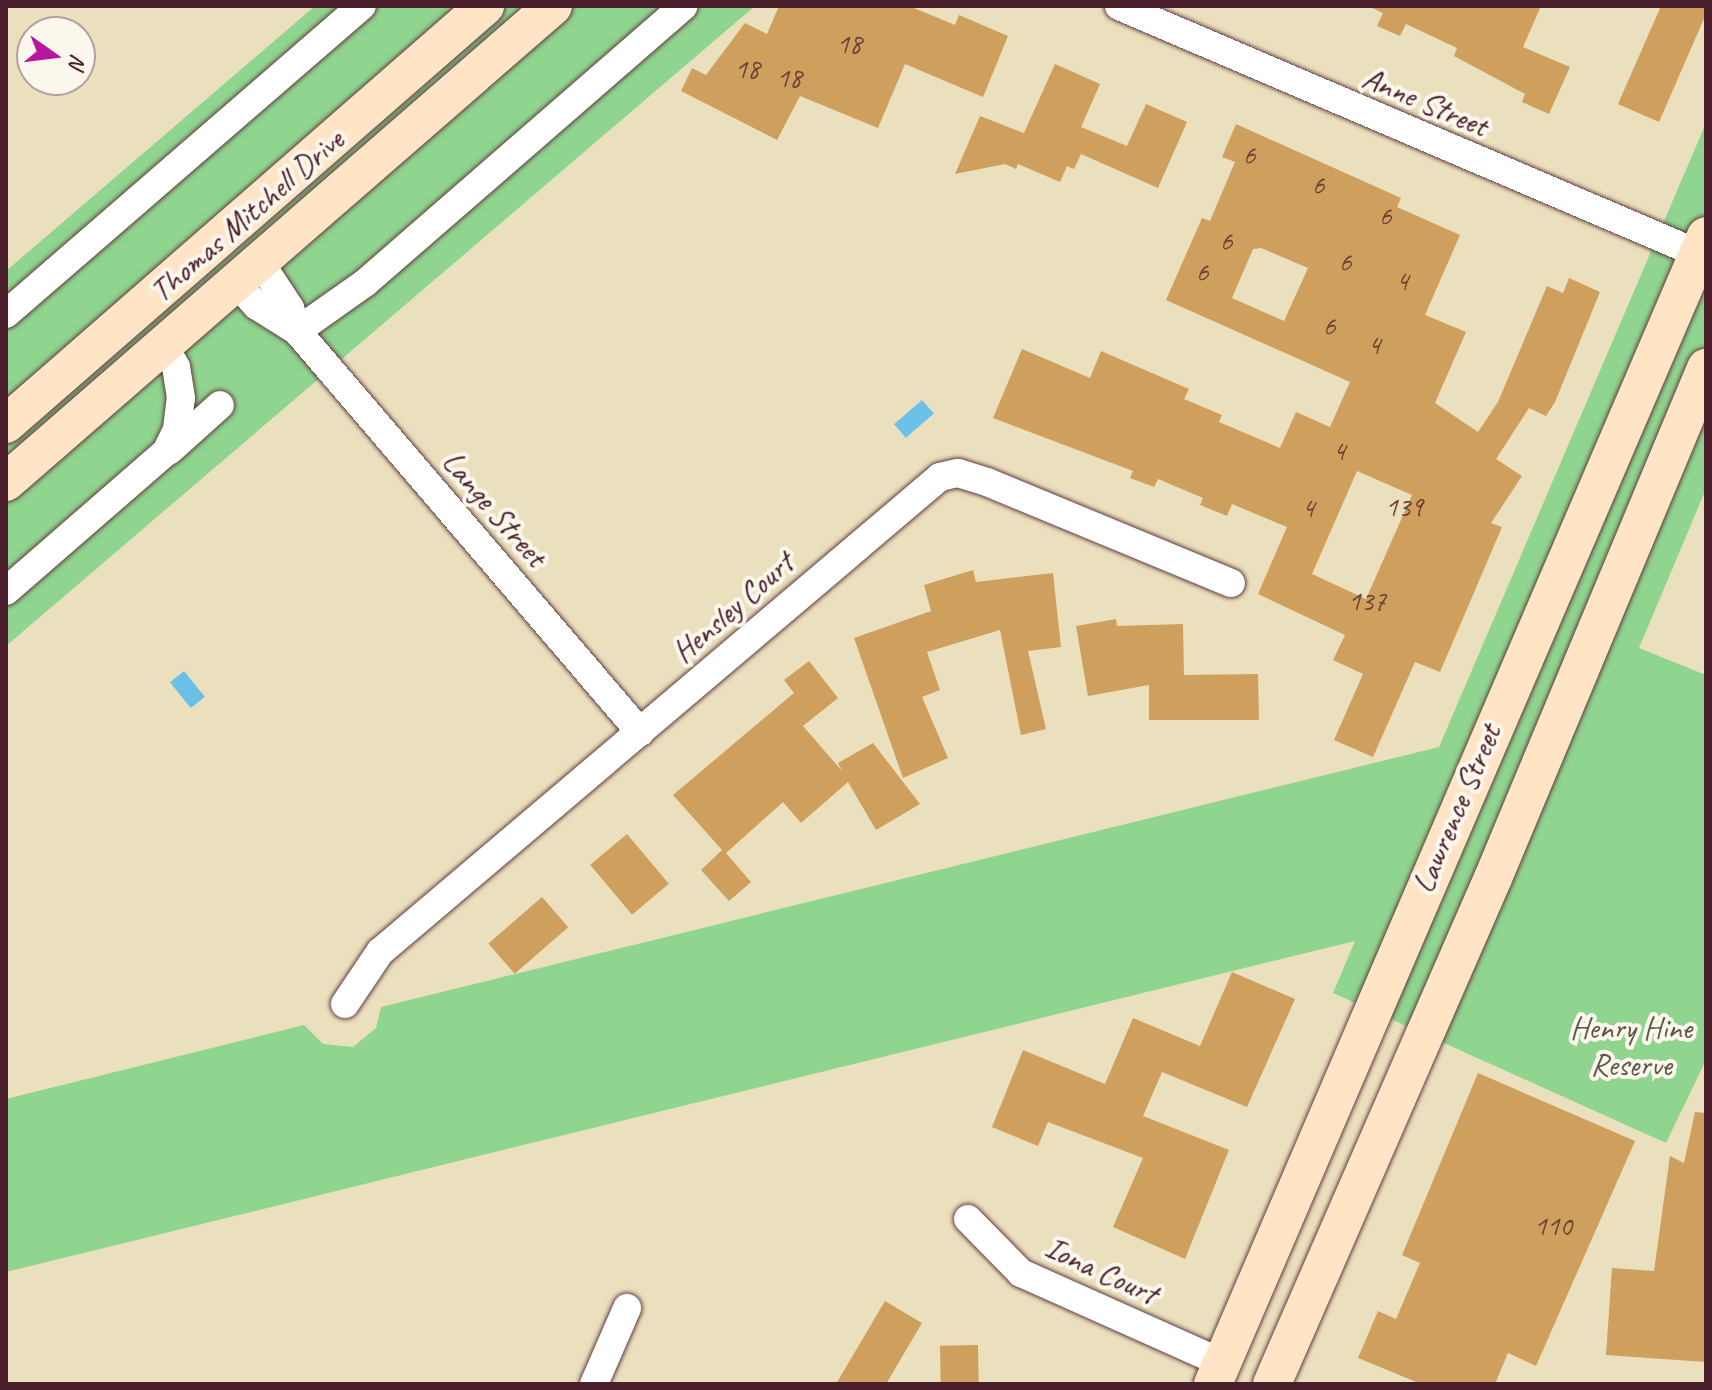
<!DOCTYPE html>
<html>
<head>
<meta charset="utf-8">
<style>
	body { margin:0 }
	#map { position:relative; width:1712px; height:1390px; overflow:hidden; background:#ebe0bd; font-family:Caveat,sans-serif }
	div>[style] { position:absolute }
	.green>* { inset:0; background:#8fd58f }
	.water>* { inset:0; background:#6ac0e7; transform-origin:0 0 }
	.building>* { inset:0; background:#ce9f5d; transform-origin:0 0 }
	.roads { filter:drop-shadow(0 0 2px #623c41) drop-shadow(0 0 2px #623c41) }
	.street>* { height:28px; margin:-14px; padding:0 14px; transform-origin:14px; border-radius:14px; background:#fff }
	.secondary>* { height:38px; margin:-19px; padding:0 19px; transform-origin:19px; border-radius:19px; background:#ffe4c6 }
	span { translate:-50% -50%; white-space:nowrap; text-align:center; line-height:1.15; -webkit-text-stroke:8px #fbf7ec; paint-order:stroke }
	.number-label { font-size:28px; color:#6b3f38 }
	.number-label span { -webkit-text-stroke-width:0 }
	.street-label { font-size:32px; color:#4a1f2b }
	.park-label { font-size:32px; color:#5f5649 }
	.frame { position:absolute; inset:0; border:8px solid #4a1f2b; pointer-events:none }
	.north { position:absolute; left:16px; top:16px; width:80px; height:80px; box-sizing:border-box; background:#fbf7ec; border:2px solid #b4a19f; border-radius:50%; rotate:104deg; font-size:22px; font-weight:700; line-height:32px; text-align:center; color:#4a1f2b }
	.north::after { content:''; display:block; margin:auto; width:28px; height:36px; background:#b5179e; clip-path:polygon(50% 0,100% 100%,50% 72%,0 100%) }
</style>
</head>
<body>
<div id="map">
	<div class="green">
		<i style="clip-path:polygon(315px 6px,755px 6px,6px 646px,6px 271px)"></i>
		<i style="clip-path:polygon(1706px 123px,1706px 489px,1639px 648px,1706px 675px,1706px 1060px,1666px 1143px,1333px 993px,1355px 941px,6px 1272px,6px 1099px,304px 1025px,323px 1044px,353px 1047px,376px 1028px,381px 1007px,1439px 747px)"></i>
	</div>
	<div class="water">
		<i style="left:922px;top:400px;width:18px;height:37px;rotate:49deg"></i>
		<i style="left:184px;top:671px;width:33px;height:18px;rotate:51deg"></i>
	</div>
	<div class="building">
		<i style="clip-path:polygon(779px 6px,909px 6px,955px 25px,959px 15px,1008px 36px,983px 97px,905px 64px,878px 128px,800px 96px,777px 140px,681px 91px,692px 68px,706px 75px,745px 23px,767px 34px)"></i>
		<i style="clip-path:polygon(1368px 6px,1541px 6px,1523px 47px,1570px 67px,1549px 114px,1522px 102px,1525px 94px,1454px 56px,1457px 48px,1406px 24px,1400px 36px,1377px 26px,1383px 13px)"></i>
		<i style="clip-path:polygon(1661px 6px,1706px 6px,1706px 14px,1659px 122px,1618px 104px)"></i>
		<i style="clip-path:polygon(1055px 64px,1100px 84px,1081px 127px,1127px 146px,1146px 104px,1187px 122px,1158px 188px,1081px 154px,1074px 169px,1067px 166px,1060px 182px,1018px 164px,1016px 169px,1005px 164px,955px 174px,980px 116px,1024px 133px)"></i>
		<i style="clip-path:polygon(evenodd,1236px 124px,1401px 198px,1397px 207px,1460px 235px,1425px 315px,1466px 332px,1435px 403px,1478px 432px,1498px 402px,1547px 286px,1563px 293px,1569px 278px,1600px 292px,1555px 402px,1546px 416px,1529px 408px,1496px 459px,1522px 476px,1491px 523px,1502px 527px,1440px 672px,1415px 662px,1373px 757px,1334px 740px,1363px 674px,1333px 660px,1345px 635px,1258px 594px,1287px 527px,1232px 504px,1227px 516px,1200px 505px,1203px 498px,1158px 479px,1154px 487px,1130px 478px,1133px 471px,993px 418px,1022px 349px,1090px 378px,1101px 351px,1189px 389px,1184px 399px,1222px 415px,1219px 422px,1280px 448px,1296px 412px,1330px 427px,1350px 382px,1166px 300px,1202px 218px,1210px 221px,1235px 162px,1222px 157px,1236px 124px,1261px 248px,1308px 268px,1284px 321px,1232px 298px,1253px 249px,1261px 248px,1236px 124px,1357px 471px,1412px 495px,1366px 599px,1312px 574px,1357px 471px)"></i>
		<i style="clip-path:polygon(973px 570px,976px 582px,1053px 573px,1061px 647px,1028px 651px,1046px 729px,1021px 735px,1000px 630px,927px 652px,940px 690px,922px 697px,948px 758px,903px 778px,854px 638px,931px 611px,924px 585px)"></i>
		<i style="clip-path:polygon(1116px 619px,1117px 626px,1183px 624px,1184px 675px,1258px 674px,1259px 720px,1149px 720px,1149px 685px,1088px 696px,1076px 626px)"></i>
		<i style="clip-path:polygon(809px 661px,838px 698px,803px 726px,842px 771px,838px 763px,873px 743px,920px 804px,876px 830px,848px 782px,801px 823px,783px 802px,726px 853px,751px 882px,729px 901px,701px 870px,722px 850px,673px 795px,794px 693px,784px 680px)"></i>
		<i style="left:627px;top:834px;width:65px;height:48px;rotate:50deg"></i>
		<i style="left:542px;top:897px;width:40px;height:71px;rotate:49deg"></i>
		<i style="clip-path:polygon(1232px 972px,1295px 999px,1247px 1107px,1162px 1072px,1143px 1116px,1229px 1150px,1185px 1259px,1113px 1227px,1143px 1158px,1048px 1122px,1038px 1146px,992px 1127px,1023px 1050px,1105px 1084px,1133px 1018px,1200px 1046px)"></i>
		<i style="clip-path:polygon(1478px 1073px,1635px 1141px,1536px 1366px,1508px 1353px,1495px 1384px,1421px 1384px,1358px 1358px,1378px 1311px,1396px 1319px,1420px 1263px,1402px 1255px)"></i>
		<i style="clip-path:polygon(1695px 1112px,1706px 1113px,1706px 1362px,1606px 1355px,1612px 1268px,1654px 1271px,1670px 1156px,1684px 1163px)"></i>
		<i style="clip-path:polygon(885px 1301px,922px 1323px,886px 1384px,836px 1384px)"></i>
		<i style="left:978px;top:1345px;width:39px;height:38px;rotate:89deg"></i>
	</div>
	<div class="roads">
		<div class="street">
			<i style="left:1119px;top:6px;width:638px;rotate:23.15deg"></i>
			<i style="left:261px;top:264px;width:53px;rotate:56.6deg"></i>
			<i style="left:290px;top:308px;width:24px;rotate:73deg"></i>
			<i style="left:238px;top:285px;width:28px;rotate:48deg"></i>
			<i style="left:257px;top:306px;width:47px;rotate:32deg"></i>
			<i style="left:297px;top:331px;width:528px;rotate:49.46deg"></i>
			<i style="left:6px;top:314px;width:471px;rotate:-40.9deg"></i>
			<i style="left:297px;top:331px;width:83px;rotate:-35.2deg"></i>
			<i style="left:365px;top:283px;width:422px;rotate:-41deg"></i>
			<i style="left:170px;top:450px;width:67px;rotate:-42deg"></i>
			<i style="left:6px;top:591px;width:212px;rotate:-41deg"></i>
			<i style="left:166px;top:452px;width:25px;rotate:-64deg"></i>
			<i style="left:177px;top:429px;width:31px;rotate:-83deg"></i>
			<i style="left:181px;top:398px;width:31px;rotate:-99deg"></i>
			<i style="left:176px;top:367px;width:23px;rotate:-119deg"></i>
			<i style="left:345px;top:1004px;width:63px;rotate:-56.1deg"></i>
			<i style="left:380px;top:952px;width:734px;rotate:-40.31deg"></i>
			<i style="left:940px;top:477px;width:18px;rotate:-13deg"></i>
			<i style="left:958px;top:473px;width:30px;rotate:17deg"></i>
			<i style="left:987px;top:482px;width:264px;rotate:22.5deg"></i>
			<i style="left:968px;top:1219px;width:76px;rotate:45.5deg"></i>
			<i style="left:1021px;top:1273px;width:220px;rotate:24.1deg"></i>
			<i style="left:594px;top:1384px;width:83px;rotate:-66.5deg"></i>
		</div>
		<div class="secondary">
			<i style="left:6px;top:424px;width:636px;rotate:-41.11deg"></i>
			<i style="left:6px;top:482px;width:725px;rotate:-41.03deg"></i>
			<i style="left:1213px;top:1384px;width:1249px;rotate:-66.76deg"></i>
			<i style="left:1272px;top:1384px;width:552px;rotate:-66.41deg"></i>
			<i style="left:1493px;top:878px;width:553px;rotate:-67.33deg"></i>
		</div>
	</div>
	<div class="number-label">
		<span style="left:849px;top:44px">18</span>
		<span style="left:747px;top:69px">18</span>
		<span style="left:789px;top:78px">18</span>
		<span style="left:1249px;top:155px">6</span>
		<span style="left:1318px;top:185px">6</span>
		<span style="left:1385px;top:216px">6</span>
		<span style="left:1226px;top:241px">6</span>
		<span style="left:1345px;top:262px">6</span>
		<span style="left:1202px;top:272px">6</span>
		<span style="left:1402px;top:281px">4</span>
		<span style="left:1329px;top:326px">6</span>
		<span style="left:1374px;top:345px">4</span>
		<span style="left:1339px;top:451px">4</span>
		<span style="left:1404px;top:507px">139</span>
		<span style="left:1308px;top:508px">4</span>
		<span style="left:1367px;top:601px">137</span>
		<span style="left:1553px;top:1226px">110</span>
	</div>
	<div class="street-label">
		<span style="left:1425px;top:102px;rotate:23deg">Anne Street</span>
		<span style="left:247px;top:216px;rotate:-41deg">Thomas Mitchell Drive</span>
		<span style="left:494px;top:509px;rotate:49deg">Lange Street</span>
		<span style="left:733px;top:608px;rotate:-41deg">Hensley Court</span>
		<span style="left:1457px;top:809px;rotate:-67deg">Lawrence Street</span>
		<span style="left:1101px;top:1271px;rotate:25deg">Iona Court</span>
	</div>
	<div class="park-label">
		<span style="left:1631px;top:1047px">Henry Hine<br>Reserve</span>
	</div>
	<div class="frame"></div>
	<div class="north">N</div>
</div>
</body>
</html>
